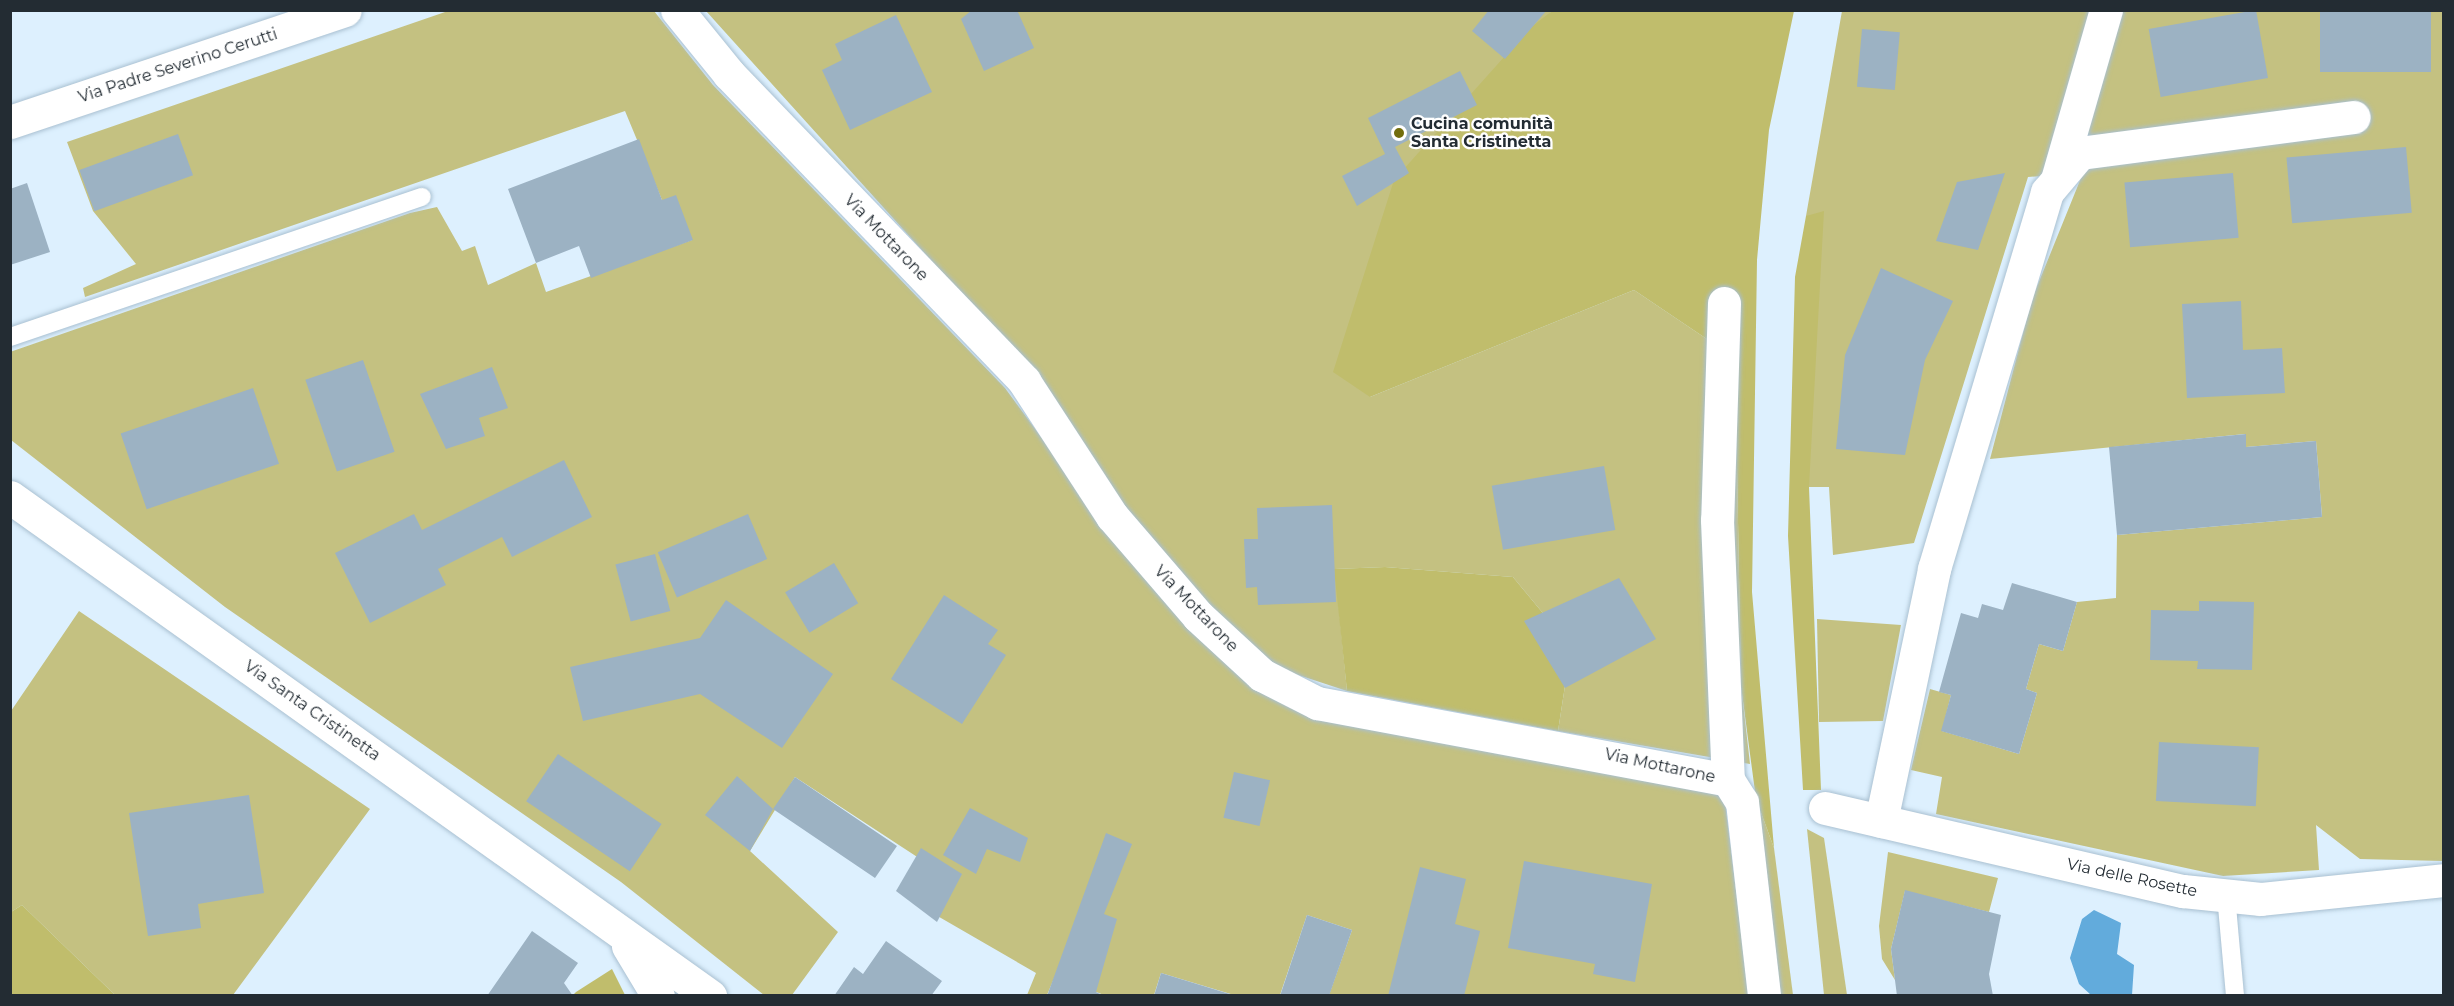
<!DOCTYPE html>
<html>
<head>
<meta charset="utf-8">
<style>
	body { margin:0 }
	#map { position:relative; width:2454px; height:1006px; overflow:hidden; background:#ddf0fe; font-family:Montserrat,sans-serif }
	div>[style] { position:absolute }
	.green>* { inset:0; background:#c4c181 }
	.forest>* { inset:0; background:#c0bd6c }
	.water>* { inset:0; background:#62abdc }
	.building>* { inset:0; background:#9cb2c3; transform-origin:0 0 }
	.roads { filter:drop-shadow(0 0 2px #a9c0d1) drop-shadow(0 0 2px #a9c0d1) }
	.service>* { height:18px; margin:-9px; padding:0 9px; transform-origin:9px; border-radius:9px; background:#fff }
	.minor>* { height:33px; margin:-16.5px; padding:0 16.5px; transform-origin:16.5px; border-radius:16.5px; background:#fff }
	.primary>* { height:33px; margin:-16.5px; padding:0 16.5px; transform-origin:16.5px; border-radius:16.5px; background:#fff }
	.dots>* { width:16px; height:16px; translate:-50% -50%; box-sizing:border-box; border:3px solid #fff; border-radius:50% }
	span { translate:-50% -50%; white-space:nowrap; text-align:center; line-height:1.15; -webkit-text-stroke:4.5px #fff; paint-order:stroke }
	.street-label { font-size:16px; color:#232c33 }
	.poi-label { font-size:16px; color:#232c33; font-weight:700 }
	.left { translate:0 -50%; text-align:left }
	.frame { position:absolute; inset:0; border:12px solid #232c33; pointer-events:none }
</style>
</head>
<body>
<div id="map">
	<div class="green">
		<i style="clip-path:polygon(448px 11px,654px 11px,713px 85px,1005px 388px,1105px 524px,1254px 683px,1718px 789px,1725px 802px,1749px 995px,1329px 995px,1352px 930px,1307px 915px,1280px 995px,1234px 995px,1161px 973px,1154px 995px,1104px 995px,1055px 976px,1047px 995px,1027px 995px,1036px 973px,915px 903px,931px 866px,795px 777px,750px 851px,838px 932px,792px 995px,764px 995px,621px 882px,225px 607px,11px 440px,10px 352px,410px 213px,437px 207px,462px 251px,475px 246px,488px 285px,536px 263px,546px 292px,692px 240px,662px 200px,625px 111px,85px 297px,83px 288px,136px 264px,93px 211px,67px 142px)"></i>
		<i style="clip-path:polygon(706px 11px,1552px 11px,1505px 59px,1370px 397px,1634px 290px,1735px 358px,1741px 686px,1750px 764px,1558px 731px,1571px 647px,1513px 577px,1385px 567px,1335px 569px,1347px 691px,1271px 666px,1207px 610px,1129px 512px,1032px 372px)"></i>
		<i style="clip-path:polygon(1842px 11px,2443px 11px,2443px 861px,2360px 859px,2316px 825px,2319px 870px,2223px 876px,1936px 814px,1942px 777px,1911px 770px,1930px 689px,1951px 695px,1942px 731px,2019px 754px,2037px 693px,2026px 689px,2039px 644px,2063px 651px,2077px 602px,2116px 598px,2117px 535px,2322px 517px,2316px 441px,2246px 447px,2245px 434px,1990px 459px,2032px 299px,2083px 173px,2028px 177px,1914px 543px,1833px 555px,1829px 487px,1809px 487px,1806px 216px)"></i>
		<i style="clip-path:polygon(79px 611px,370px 809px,233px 995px,115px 995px,22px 905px,11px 912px,11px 711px)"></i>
		<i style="clip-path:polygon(1817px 619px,1901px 625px,1883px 721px,1819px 722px)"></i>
		<i style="clip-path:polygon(1756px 799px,1774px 848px,1793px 995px,1776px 995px)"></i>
		<i style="clip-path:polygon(1807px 829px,1824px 838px,1847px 995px,1824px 995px)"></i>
		<i style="clip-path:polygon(1888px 852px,1998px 878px,1989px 912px,1905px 891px,1891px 949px,1895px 980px,1882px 959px,1879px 926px)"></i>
	</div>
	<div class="forest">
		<i style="clip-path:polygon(1552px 11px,1794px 11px,1769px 130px,1757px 260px,1752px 592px,1774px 848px,1756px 799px,1741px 686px,1735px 358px,1634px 290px,1370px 397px,1333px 372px,1394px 180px,1530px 28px)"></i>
		<i style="clip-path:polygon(1824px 211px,1809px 487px,1821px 790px,1803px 790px,1788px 536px,1795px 277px,1806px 216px)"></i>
		<i style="clip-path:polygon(1385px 567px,1513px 577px,1571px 647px,1558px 731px,1347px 691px,1334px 569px)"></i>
		<i style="clip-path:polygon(22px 905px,115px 995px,11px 995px,11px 912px)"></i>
		<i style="clip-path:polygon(612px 969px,625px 995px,573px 995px,576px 992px)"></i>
	</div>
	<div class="water">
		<i style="clip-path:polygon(2094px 910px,2121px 923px,2117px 954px,2134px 965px,2132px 995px,2091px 995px,2079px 984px,2070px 958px,2082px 919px)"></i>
	</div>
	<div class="building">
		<i style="clip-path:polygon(972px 10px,1017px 10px,1034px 48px,984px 71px,961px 19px)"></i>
		<i style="clip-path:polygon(1489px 10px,1547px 10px,1505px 59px,1472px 31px)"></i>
		<i style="left:2256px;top:10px;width:69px;height:109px;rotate:80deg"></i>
		<i style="left:2320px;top:10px;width:111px;height:62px"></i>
		<i style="clip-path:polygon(896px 15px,932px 92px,850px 130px,822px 70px,842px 60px,835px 44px)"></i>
		<i style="left:1862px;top:29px;width:38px;height:58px;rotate:5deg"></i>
		<i style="clip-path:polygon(1460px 71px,1477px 105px,1395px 147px,1409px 173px,1357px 206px,1342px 176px,1385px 154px,1368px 118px)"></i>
		<i style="left:178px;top:134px;width:44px;height:105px;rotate:70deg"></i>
		<i style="clip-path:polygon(639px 139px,662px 200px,676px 195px,693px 240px,591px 278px,579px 246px,536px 263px,508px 189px)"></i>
		<i style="left:2406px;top:147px;width:66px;height:120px;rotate:85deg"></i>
		<i style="clip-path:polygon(2005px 173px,1978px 250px,1936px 241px,1957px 182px)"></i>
		<i style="left:2233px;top:173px;width:65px;height:109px;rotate:85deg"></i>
		<i style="clip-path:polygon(27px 183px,50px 252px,10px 265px,10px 189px)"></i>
		<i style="clip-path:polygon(1881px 268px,1953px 301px,1925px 360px,1905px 455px,1836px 449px,1845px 355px)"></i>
		<i style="clip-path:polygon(2241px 301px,2243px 350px,2282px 348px,2285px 393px,2187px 398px,2182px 304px)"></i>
		<i style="left:363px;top:360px;width:97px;height:61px;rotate:71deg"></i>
		<i style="clip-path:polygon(492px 367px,508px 408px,479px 418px,485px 436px,446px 449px,420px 394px)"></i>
		<i style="left:253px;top:388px;width:80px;height:140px;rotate:71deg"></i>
		<i style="clip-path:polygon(2246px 434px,2246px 447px,2316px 441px,2322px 517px,2117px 535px,2109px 447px)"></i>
		<i style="clip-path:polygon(564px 460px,592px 517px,512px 557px,502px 537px,438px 569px,446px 585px,370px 623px,335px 553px,414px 514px,422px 530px)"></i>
		<i style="left:1604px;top:466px;width:65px;height:114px;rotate:80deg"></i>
		<i style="clip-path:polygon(1332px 505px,1336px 602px,1258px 605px,1257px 587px,1246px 588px,1244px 539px,1258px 539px,1257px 508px)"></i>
		<i style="left:748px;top:514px;width:49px;height:98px;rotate:67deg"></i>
		<i style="left:655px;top:554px;width:59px;height:41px;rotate:75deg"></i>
		<i style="left:834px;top:563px;width:47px;height:57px;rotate:59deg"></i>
		<i style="clip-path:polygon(1619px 578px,1656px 639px,1565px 688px,1524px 621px)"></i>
		<i style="clip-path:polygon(2012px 583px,2077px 602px,2063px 651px,2039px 644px,2026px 689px,2037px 693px,2019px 754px,1941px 731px,1951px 695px,1939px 692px,1961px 613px,1978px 618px,1982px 604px,2003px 610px)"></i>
		<i style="clip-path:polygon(944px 595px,998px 630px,988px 644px,1006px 655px,962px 724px,891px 679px)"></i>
		<i style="clip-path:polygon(726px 600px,833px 674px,782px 748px,700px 694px,583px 721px,570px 667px,700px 638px)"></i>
		<i style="clip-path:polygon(2199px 601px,2254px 602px,2252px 670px,2197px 669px,2198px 661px,2150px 660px,2151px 610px,2199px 611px)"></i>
		<i style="left:2159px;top:742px;width:100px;height:59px;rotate:3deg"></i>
		<i style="left:558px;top:754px;width:125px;height:57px;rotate:34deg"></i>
		<i style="left:1234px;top:772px;width:37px;height:47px;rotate:13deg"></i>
		<i style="clip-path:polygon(737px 776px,773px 809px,795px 777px,897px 846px,875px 878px,773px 809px,750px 851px,705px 815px)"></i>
		<i style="clip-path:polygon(249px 795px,264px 893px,198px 904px,201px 928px,148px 936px,129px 813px)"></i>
		<i style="clip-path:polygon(970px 808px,1028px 838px,1020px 862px,987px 849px,976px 874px,943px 855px)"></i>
		<i style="clip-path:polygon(1106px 833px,1132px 844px,1104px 914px,1117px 919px,1096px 992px,1104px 996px,1047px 996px)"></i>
		<i style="clip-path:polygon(921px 848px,962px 874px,937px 922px,896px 891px)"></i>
		<i style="clip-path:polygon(1524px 861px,1652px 884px,1635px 982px,1593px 974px,1595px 964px,1508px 948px)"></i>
		<i style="clip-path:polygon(1420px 867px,1466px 879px,1455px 924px,1480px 931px,1464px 996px,1388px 996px)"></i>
		<i style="clip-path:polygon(1905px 890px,2001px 915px,1989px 974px,1993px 996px,1897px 996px,1891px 949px)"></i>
		<i style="clip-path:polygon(1307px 915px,1352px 930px,1329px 996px,1280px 996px)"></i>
		<i style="clip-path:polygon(532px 931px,578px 963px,564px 983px,573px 996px,487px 996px)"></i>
		<i style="clip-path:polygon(886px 941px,942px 981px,931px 996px,834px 996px,854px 967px,863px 974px)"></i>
		<i style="clip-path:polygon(1161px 973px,1233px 995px,1233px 996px,1154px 996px)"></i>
	</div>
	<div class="roads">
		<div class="service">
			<i style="left:10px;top:337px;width:435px;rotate:-18.8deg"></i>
			<i style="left:2226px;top:895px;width:101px;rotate:84.9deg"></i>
		</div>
		<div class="minor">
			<i style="left:677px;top:10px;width:82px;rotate:50.9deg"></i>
			<i style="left:729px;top:74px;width:426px;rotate:46.1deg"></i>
			<i style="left:1024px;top:381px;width:161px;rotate:56.9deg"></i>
			<i style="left:1112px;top:516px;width:132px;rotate:49.3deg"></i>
			<i style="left:1198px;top:616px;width:87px;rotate:42.7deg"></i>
			<i style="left:1262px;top:675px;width:62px;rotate:27deg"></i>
			<i style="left:1317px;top:703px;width:418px;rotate:10.6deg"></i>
			<i style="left:1728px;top:780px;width:26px;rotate:58deg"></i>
			<i style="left:1742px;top:802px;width:195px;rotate:83.5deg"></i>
			<i style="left:10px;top:122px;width:353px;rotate:-18.5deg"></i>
			<i style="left:2058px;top:176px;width:173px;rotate:-73.9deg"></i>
			<i style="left:1724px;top:303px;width:217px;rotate:91.8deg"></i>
			<i style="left:1717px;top:520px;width:260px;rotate:87.6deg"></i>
			<i style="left:1825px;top:808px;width:367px;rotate:13.1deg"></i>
			<i style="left:2183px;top:891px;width:78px;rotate:5.9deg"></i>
			<i style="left:2261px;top:899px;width:184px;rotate:-5.9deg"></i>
			<i style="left:1881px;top:821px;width:258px;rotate:-78.1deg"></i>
			<i style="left:1934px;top:569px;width:394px;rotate:-73.3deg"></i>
			<i style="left:2047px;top:192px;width:51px;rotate:-49.8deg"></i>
			<i style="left:2080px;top:153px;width:276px;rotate:-7.5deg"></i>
		</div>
		<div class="primary">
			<i style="left:10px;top:497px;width:860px;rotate:35.48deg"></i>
			<i style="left:628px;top:946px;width:58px;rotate:59deg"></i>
		</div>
	</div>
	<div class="dots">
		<i style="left:1399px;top:133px;background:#726d0c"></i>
	</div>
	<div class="street-label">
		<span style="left:178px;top:66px;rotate:-18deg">Via Padre Severino Cerutti</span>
		<span style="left:886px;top:238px;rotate:46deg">Via Mottarone</span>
		<span style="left:1196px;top:609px;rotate:46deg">Via Mottarone</span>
		<span style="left:312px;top:711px;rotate:35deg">Via Santa Cristinetta</span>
		<span style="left:1660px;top:766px;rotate:12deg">Via Mottarone</span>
		<span style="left:2132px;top:878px;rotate:12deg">Via delle Rosette</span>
	</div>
	<div class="poi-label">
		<span class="left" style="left:1411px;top:133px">Cucina comunità<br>Santa Cristinetta</span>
	</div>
	<div class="frame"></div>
</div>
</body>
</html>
